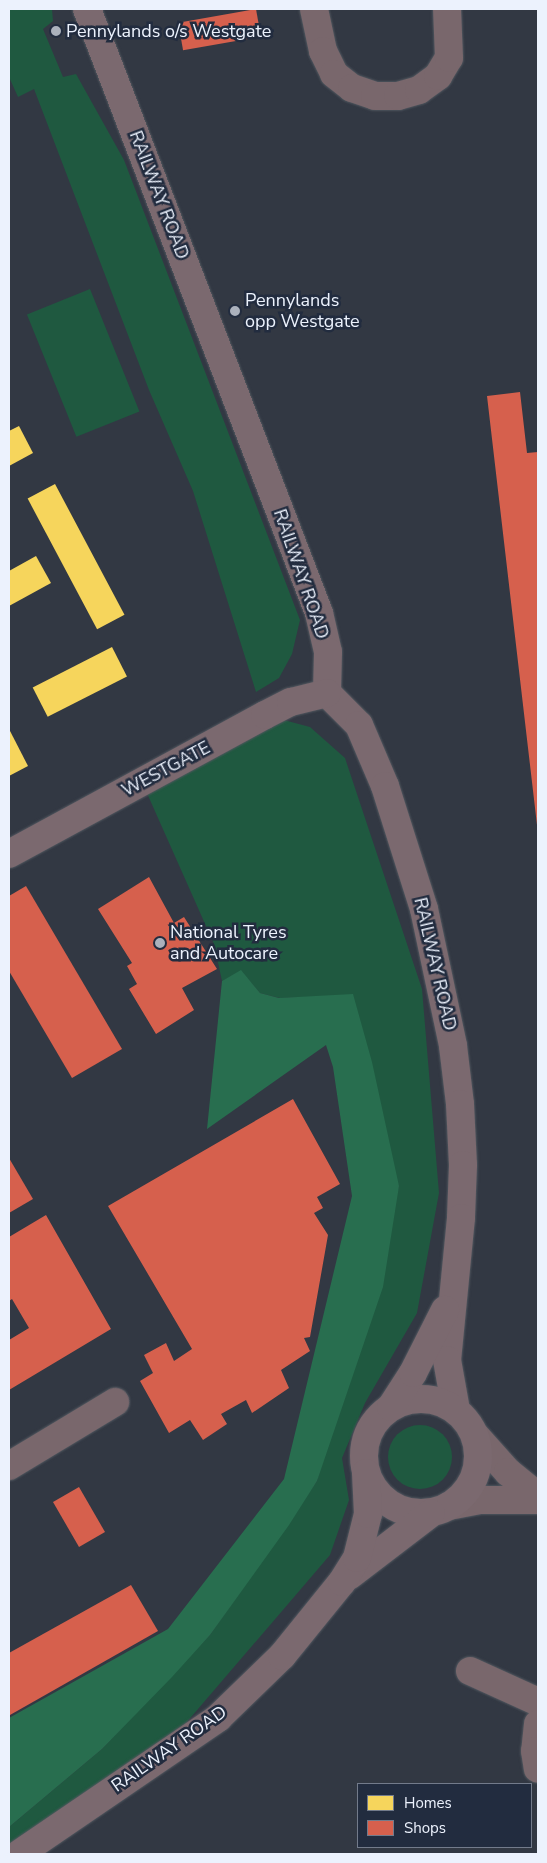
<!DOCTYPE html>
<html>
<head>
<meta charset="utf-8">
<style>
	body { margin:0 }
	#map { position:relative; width:547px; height:1863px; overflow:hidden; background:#323843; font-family:"Nunito Sans",sans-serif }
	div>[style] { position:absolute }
	.green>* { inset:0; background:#1f5940; transform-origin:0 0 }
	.round { border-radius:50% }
	.forest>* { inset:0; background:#286e4f }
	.homes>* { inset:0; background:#f6d55c; transform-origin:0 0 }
	.shops>* { inset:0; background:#d6604d; transform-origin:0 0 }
	.roads { filter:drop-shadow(0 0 1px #51575f) drop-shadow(0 0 1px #51575f) }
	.street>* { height:28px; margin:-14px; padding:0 14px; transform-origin:14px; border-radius:14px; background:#79676c }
	.secondary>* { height:28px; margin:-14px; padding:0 14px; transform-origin:14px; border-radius:14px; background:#7b696f }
	.secondary>.ring { margin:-14px; padding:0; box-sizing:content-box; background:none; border:28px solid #7b696f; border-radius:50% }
	.dots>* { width:14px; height:14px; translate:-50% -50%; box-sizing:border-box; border:2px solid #222c3f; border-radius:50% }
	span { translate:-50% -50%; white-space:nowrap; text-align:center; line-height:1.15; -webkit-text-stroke:5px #222c3f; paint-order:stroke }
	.poi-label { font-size:18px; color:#ecf2fd }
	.left { translate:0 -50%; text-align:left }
	.street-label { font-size:18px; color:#ecf2fd }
	.frame { position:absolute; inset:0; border:10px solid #ecf2fd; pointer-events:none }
	.legend { position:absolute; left:357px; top:1783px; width:175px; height:65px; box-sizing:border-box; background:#222c3f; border:1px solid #737b8b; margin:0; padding:6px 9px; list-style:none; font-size:15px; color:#ecf2fd }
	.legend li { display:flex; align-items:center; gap:10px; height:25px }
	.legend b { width:25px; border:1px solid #737b8b }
</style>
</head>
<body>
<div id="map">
	<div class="green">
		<i style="clip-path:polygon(9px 9px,52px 9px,53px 21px,43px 29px,63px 77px,76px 74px,124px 160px,300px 620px,292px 654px,279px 678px,256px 692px,193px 491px,149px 390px,34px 89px,18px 97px,9px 77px)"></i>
		<i style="left:90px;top:289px;width:132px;height:68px;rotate:68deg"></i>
		<i style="clip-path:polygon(265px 715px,310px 727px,345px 758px,422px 989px,439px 1193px,417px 1313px,365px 1403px,342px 1458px,349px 1500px,330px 1555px,180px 1730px,9px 1854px,9px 1827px,102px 1749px,210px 1635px,317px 1481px,399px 1186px,313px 997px,280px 998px,260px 993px,241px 971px,222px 981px,214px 944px,142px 782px)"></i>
		<i class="round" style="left:388px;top:1425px;width:64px;height:64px"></i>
	</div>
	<div class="forest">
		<i style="clip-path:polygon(241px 970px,260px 993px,279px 998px,353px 994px,372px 1062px,399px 1186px,383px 1287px,317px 1481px,289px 1525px,210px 1635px,172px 1677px,102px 1749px,9px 1827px,9px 1718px,168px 1629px,284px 1479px,352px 1196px,333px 1067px,326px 1045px,207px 1129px,222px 981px)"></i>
	</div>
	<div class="homes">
		<i style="clip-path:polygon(19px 426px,33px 453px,9px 466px,9px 431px)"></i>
		<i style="left:55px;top:484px;width:148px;height:31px;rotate:62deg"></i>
		<i style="clip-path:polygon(36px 556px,51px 583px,9px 606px,9px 571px)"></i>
		<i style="left:112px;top:647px;width:33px;height:89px;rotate:63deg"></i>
		<i style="clip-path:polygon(9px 729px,28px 766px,9px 776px)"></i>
	</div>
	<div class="shops">
		<i style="left:256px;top:9px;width:28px;height:79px;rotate:80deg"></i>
		<i style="clip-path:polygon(520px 392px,527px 453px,538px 452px,537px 825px,487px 396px)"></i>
		<i style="clip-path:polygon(149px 877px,174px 923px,184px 917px,217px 969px,182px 988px,194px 1010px,156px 1034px,129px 989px,137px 984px,127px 966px,132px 963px,98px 909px)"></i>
		<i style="clip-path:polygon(26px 886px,122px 1049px,72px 1078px,9px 971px,9px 896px)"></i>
		<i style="clip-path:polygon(293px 1099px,340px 1184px,317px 1197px,323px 1208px,314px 1213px,328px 1235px,310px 1337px,304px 1338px,310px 1351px,281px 1370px,289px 1388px,252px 1413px,246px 1400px,221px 1414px,227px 1424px,203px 1440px,190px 1420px,169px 1433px,140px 1381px,153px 1373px,144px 1355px,166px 1343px,174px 1361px,192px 1349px,108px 1206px)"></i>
		<i style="clip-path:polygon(9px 1158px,33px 1199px,9px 1213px)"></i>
		<i style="clip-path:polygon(46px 1215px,111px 1329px,9px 1390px,9px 1340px,29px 1328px,12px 1299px,9px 1301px,9px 1237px)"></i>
		<i style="left:79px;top:1487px;width:52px;height:30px;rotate:60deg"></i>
		<i style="clip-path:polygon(131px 1585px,158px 1631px,10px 1715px,9px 1653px)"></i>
	</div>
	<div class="roads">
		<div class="street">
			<i style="left:314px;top:9px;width:43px;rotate:77.9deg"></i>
			<i style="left:323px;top:51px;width:25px;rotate:64deg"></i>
			<i style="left:334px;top:74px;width:23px;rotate:38deg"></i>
			<i style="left:352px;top:88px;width:24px;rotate:19deg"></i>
			<i style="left:375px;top:96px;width:23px"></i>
			<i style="left:398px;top:96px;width:22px;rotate:-16deg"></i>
			<i style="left:419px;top:90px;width:24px;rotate:-36deg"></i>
			<i style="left:438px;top:76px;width:21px;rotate:-59deg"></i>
			<i style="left:449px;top:58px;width:49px;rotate:-92.3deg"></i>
			<i style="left:475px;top:1435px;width:50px;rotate:48.3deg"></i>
			<i style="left:508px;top:1472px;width:38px;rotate:39deg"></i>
			<i style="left:9px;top:1466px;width:124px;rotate:-31.1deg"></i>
			<i style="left:449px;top:1506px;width:33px;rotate:-11deg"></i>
			<i style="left:481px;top:1500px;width:57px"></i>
			<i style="left:470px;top:1671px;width:75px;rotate:24.5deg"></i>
			<i style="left:538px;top:1724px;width:27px;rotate:96deg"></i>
			<i style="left:535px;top:1751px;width:18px;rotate:81deg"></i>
		</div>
		<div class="secondary">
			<i style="left:87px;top:9px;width:647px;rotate:68.99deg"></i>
			<i style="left:319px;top:613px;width:40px;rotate:77deg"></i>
			<i style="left:328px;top:652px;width:41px;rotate:91.4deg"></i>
			<i style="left:327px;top:693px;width:45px;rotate:45deg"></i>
			<i style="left:359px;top:725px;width:66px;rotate:66.9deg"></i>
			<i style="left:385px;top:786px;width:129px;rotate:72.4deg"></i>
			<i style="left:424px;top:909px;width:140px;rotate:78deg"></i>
			<i style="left:453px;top:1046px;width:58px;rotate:83.1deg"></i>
			<i style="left:460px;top:1104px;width:61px;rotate:87.2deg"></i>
			<i style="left:463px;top:1165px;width:53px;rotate:92.2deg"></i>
			<i style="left:461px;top:1218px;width:143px;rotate:95.6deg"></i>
			<i style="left:447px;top:1360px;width:51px;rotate:79.8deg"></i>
			<i style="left:9px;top:854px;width:291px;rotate:-28.5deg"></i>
			<i style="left:265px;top:715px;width:29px;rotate:-27deg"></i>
			<i style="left:291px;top:702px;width:37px;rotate:-14deg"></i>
			<i class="ring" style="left:364px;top:1399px;width:86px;height:86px"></i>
			<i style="left:391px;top:1407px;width:40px;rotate:-57.1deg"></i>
			<i style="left:413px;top:1373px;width:71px;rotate:-63.1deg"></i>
			<i style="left:349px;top:1576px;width:103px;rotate:-37.5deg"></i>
			<i style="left:19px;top:1854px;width:241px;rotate:-34.3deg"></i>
			<i style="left:218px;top:1718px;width:89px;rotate:-44.1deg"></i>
			<i style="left:282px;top:1656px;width:95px;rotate:-51deg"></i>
			<i style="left:342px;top:1582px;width:28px;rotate:-58deg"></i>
			<i style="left:357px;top:1558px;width:45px;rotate:-76deg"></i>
			<i style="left:368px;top:1514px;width:41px;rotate:-92.8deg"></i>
		</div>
	</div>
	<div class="dots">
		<i style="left:56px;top:31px;background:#abb1bc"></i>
		<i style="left:235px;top:311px;background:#abb1bc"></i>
		<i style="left:160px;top:943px;background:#abb1bc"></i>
	</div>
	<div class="poi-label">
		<span class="left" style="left:66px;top:31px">Pennylands o/s Westgate</span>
		<span class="left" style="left:245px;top:311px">Pennylands<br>opp Westgate</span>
		<span class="left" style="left:170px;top:943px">National Tyres<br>and Autocare</span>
	</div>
	<div class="street-label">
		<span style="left:159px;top:195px;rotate:69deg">RAILWAY ROAD</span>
		<span style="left:301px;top:574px;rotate:71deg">RAILWAY ROAD</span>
		<span style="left:166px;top:769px;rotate:-28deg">WESTGATE</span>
		<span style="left:435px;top:964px;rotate:77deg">RAILWAY ROAD</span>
		<span style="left:169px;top:1749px;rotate:-35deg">RAILWAY ROAD</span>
	</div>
	<div class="frame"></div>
	<ul class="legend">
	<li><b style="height:14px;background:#f6d55c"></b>Homes</li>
	<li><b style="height:14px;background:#d6604d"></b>Shops</li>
	</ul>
</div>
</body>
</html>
